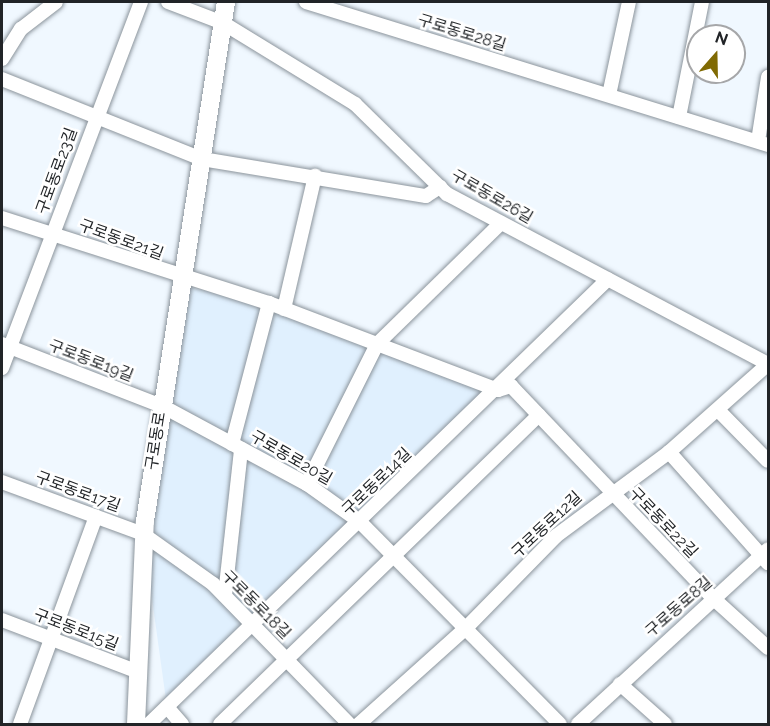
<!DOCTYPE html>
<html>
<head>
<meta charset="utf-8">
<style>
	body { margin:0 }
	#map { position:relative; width:770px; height:726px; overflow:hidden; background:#f0f8ff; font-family:Raleway,"Noto Sans KR",sans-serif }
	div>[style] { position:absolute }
	.built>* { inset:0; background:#e0f0fe }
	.roads { filter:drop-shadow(0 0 2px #8b949c) drop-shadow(0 0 2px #8b949c) }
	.street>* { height:14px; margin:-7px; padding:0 7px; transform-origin:7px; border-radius:7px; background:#fff }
	.secondary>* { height:18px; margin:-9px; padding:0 9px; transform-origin:9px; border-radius:9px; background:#fff }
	span { translate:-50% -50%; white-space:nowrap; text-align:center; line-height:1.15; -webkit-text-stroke:5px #fff; paint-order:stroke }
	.street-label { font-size:16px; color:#212427 }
	.frame { position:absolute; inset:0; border:3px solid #212427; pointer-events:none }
	.north { position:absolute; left:686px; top:24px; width:60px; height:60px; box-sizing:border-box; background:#fff; border:2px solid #a6a7a9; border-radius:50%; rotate:20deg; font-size:16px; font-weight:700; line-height:24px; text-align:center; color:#212427 }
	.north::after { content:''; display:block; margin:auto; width:21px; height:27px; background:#806a03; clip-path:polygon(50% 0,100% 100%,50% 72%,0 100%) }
</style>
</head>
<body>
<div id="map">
	<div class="built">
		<i style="clip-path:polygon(184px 286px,284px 309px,498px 390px,167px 707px,143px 534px)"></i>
	</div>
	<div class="roads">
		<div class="street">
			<i style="left:168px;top:2px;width:59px;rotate:20.9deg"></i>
			<i style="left:223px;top:23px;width:155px;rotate:31.5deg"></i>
			<i style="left:355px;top:104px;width:129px;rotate:44.4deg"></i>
			<i style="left:447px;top:194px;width:363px;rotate:27.9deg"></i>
			<i style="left:306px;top:2px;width:484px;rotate:17.2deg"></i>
			<i style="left:2px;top:59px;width:36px;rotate:-58deg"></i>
			<i style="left:21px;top:29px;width:44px;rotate:-37.6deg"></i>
			<i style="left:2px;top:79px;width:215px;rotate:21.8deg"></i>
			<i style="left:202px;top:159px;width:227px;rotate:9.4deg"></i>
			<i style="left:426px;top:196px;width:17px;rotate:-33deg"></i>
			<i style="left:609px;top:95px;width:95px;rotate:-77.9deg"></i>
			<i style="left:679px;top:117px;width:117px;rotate:-78.7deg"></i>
			<i style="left:758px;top:141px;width:65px;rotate:-81.1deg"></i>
			<i style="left:2px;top:218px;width:280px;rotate:17.7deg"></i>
			<i style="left:269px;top:303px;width:245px;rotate:20.8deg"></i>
			<i style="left:498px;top:390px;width:14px;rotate:-17deg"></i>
			<i style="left:511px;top:386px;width:294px;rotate:46.4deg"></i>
			<i style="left:714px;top:599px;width:73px;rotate:42.2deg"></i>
			<i style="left:284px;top:309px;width:137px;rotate:-76.9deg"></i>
			<i style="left:2px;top:344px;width:172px;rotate:21.2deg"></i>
			<i style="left:162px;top:406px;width:165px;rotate:28.3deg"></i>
			<i style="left:307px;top:484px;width:65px;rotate:35.6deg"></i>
			<i style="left:360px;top:522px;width:284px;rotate:45.3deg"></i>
			<i style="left:2px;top:368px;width:392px;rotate:-69.2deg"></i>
			<i style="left:718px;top:410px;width:71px;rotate:45.6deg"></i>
			<i style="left:232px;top:444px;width:146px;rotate:-75.3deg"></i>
			<i style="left:669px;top:452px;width:149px;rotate:48.3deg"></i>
			<i style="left:2px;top:482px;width:150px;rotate:20.2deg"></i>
			<i style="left:143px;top:534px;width:86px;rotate:35.5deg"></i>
			<i style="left:213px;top:584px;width:195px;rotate:45.8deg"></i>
			<i style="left:307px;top:484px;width:157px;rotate:-63.4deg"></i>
			<i style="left:377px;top:344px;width:173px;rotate:-44.3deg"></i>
			<i style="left:225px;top:595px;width:147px;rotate:-83.7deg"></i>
			<i style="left:2px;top:620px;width:146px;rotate:20.9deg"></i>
			<i style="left:620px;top:684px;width:60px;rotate:41.6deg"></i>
			<i style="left:167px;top:707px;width:23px;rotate:49deg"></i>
			<i style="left:20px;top:724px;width:221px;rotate:-69.9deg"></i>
			<i style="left:149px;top:724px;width:639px;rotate:-44.11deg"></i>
			<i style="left:220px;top:724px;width:444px;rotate:-44.1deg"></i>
			<i style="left:359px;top:724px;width:144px;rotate:-41.9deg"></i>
			<i style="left:466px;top:628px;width:129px;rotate:-45.6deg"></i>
			<i style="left:556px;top:536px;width:141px;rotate:-36.6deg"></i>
			<i style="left:669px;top:452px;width:132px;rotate:-41.6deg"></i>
			<i style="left:578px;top:724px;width:258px;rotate:-42.6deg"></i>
		</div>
		<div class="secondary">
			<i style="left:136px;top:724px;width:203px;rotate:-87.5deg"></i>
			<i style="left:145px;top:521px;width:525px;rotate:-81.13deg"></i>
		</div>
	</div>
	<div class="street-label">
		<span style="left:462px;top:33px;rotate:17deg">구로동로28길</span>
		<span style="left:57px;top:171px;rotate:-70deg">구로동로23길</span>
		<span style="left:492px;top:197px;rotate:30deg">구로동로26길</span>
		<span style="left:121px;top:240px;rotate:20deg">구로동로21길</span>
		<span style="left:91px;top:361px;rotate:21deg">구로동로19길</span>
		<span style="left:156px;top:441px;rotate:-81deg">구로동로</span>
		<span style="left:291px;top:458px;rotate:30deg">구로동로20길</span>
		<span style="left:377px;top:482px;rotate:-44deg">구로동로14길</span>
		<span style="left:78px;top:492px;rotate:20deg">구로동로17길</span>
		<span style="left:663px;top:523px;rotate:46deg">구로동로22길</span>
		<span style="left:547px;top:525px;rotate:-43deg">구로동로12길</span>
		<span style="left:256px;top:605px;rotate:45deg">구로동로18길</span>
		<span style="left:679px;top:607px;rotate:-41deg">구로동로8길</span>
		<span style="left:76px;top:630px;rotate:21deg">구로동로15길</span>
	</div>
	<div class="frame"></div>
	<div class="north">N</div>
</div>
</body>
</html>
